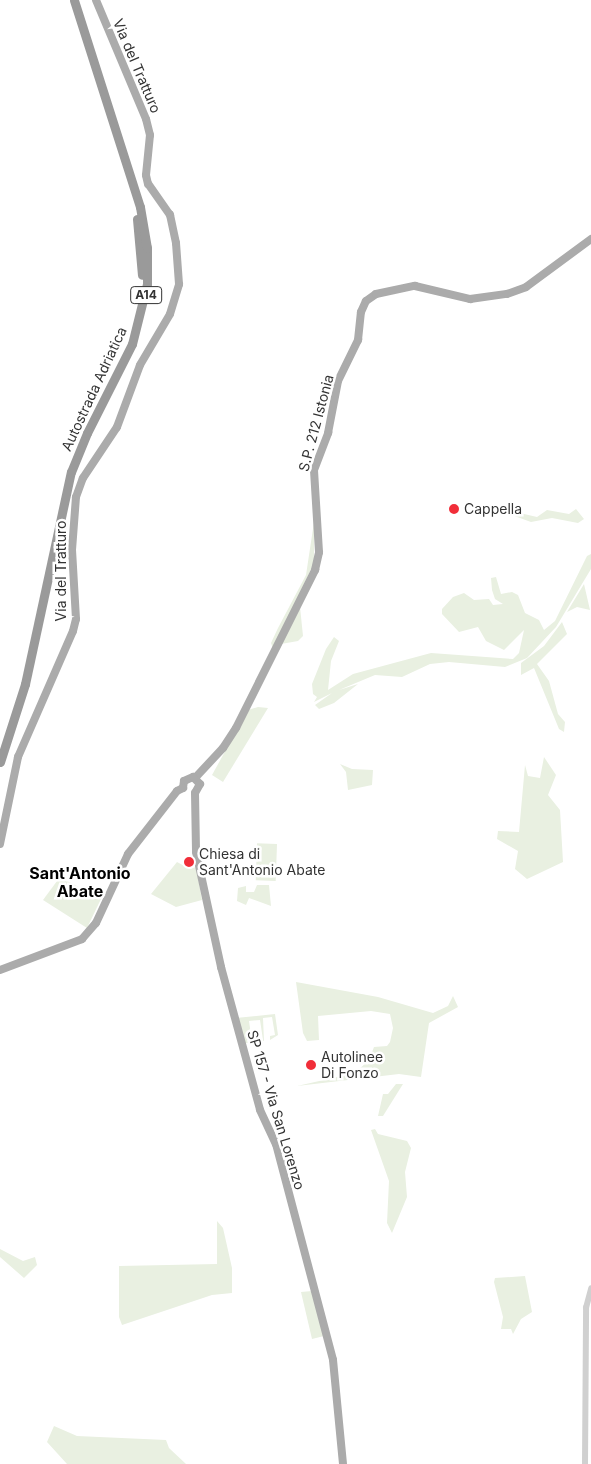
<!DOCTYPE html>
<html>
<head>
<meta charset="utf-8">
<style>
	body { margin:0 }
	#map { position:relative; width:591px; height:1464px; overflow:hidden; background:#fff; font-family:Inter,sans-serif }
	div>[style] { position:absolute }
	.green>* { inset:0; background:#e9f0e1; transform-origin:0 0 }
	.minor>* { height:5.5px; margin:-2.75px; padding:0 2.75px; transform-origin:2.75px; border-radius:2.75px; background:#d0d0d0 }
	.major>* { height:8px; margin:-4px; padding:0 4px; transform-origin:4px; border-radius:4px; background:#ababab }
	.highway>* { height:9px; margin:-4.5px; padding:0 4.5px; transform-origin:4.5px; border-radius:4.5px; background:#9a9a9a }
	.dots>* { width:14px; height:14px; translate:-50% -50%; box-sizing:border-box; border:2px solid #fff; border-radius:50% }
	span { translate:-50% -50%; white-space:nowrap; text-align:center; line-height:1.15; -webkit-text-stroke:5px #fff; paint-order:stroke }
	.shield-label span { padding:1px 4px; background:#fff; border:1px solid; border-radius:4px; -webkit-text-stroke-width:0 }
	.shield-label { font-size:12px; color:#333; font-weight:700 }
	.street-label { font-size:14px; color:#333 }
	.poi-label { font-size:14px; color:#333 }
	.left { translate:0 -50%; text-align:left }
	.quarter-label { font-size:16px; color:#000; font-weight:700 }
</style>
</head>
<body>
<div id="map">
	<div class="green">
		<i style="clip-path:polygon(503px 509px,537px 517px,547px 510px,569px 514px,576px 509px,584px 519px,578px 523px,552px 518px,531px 522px,506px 513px)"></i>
		<i style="clip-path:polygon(314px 522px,314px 563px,273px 649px,271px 643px,278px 628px,306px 575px)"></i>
		<i style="clip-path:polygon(591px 554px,591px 569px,556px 627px,527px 658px,505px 667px,449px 662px,430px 664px,402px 677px,375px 675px,339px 690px,358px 684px,334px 703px,319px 709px,315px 705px,332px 693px,314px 702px,317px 697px,313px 694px,312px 684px,326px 649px,334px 637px,339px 641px,331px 661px,328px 690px,353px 674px,431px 653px,513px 659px,519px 653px,524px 630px,504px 650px,486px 641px,478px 627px,459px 632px,442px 614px,442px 609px,453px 597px,464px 593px,474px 600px,489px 599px,493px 605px,503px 604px,495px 599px,492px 590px,491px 578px,496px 577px,501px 594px,512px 592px,518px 595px,525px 613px,539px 620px,544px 630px,555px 621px,587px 556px)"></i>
		<i style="clip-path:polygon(584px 584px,590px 610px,577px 607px,567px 612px)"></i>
		<i style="clip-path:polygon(300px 607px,303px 636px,298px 641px,281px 644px)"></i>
		<i style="clip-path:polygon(562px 622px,567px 634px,537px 664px,549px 681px,558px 714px,565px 722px,564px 732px,559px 729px,534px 668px,521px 675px,521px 663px,544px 646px)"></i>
		<i style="clip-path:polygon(258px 707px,268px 708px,223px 782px,212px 775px,248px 710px)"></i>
		<i style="clip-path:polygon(544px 757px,556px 775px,548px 795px,560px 810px,563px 862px,527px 879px,515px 869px,518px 851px,497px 839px,498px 831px,519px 832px,525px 765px,528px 776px,540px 778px)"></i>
		<i style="clip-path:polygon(340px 764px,352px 769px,373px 770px,372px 785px,348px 790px,346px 772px)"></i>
		<i style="left:277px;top:844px;width:37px;height:20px;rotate:92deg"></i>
		<i style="clip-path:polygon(177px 862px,190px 869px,196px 867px,202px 900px,176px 907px,151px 894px)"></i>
		<i style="clip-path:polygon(60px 877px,101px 899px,87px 928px,43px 900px)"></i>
		<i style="clip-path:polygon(257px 885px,269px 885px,271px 906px,249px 898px,246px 905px,237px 901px,238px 888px,246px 886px,246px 892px,254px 892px)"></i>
		<i style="clip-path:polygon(296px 982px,378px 997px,433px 1013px,448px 1006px,453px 996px,458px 1007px,429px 1023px,421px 1077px,399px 1074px,297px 1086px,355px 1073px,369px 1060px,374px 1047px,387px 1046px,390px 1042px,393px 1028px,390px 1014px,371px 1011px,318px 1016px,319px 1040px,307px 1041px,303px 1033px)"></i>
		<i style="clip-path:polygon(275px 1014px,278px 1035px,270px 1040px,270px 1036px,275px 1035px,272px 1017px,263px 1018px,264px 1041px,261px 1040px,263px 1040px,260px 1020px,249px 1021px,252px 1042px,242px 1044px,236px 1018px)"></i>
		<i style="clip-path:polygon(396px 1084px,403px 1084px,383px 1116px,378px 1116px,383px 1094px,388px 1094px)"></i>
		<i style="clip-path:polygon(375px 1129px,378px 1134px,407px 1141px,411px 1148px,405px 1172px,407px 1197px,392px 1233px,387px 1223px,389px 1181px,371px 1130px)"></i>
		<i style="clip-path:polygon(217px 1221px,223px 1228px,232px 1268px,232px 1293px,212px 1295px,122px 1325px,119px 1317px,119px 1266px,217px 1264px)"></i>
		<i style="clip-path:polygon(0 1249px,23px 1261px,35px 1257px,37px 1265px,24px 1278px,0 1257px)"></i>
		<i style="clip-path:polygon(525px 1276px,532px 1312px,521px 1319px,513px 1334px,511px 1329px,501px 1329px,503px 1317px,494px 1282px,495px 1278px)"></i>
		<i style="clip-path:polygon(312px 1291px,324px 1336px,312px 1339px,301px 1292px)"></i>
		<i style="clip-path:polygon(54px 1426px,77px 1436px,166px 1440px,169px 1448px,186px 1464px,67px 1464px,47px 1442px)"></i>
	</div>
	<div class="minor">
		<i style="left:585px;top:1464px;width:156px;rotate:-89.6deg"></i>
		<i style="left:586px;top:1308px;width:20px;rotate:-75deg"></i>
	</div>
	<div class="major">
		<i style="left:195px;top:778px;width:41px;rotate:-47deg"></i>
		<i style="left:223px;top:748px;width:24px;rotate:-57deg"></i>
		<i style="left:236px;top:728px;width:177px;rotate:-63.4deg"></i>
		<i style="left:315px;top:570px;width:18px;rotate:-77deg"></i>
		<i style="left:319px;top:552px;width:82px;rotate:-93.5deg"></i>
		<i style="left:314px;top:470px;width:40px;rotate:-69deg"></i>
		<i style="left:328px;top:433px;width:53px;rotate:-79.1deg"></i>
		<i style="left:338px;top:381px;width:46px;rotate:-64deg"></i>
		<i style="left:358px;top:340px;width:28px;rotate:-84deg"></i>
		<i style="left:361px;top:312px;width:12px;rotate:-66deg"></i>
		<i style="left:366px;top:301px;width:12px;rotate:-35deg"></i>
		<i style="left:376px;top:294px;width:40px;rotate:-12deg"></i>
		<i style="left:415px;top:286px;width:57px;rotate:13.3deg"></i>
		<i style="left:470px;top:299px;width:37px;rotate:-8deg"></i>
		<i style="left:507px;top:294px;width:20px;rotate:-20deg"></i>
		<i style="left:526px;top:287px;width:81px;rotate:-36.4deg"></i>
		<i style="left:183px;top:788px;width:7px;rotate:-82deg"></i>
		<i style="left:184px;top:781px;width:10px;rotate:-24deg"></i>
		<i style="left:193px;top:777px;width:10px;rotate:45deg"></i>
		<i style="left:200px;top:784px;width:10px;rotate:119deg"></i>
		<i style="left:195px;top:793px;width:59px;rotate:89deg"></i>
		<i style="left:196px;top:852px;width:118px;rotate:77.7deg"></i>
		<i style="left:221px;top:967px;width:148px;rotate:74.7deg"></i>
		<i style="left:260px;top:1110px;width:38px;rotate:65deg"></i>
		<i style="left:276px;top:1144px;width:223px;rotate:75.2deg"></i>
		<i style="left:333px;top:1360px;width:104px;rotate:84.5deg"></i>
		<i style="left:0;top:844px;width:89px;rotate:-78.3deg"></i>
		<i style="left:18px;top:757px;width:137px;rotate:-66.4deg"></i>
		<i style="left:73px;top:631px;width:12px;rotate:-76deg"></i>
		<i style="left:76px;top:619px;width:69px;rotate:-93.3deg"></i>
		<i style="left:72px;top:550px;width:53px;rotate:-85.7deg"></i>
		<i style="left:76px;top:497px;width:20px;rotate:-70deg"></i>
		<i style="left:83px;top:478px;width:61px;rotate:-56.3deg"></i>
		<i style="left:117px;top:427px;width:66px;rotate:-69.6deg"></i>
		<i style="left:140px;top:365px;width:59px;rotate:-59.5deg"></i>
		<i style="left:170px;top:314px;width:31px;rotate:-73deg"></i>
		<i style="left:179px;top:284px;width:41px;rotate:-94.2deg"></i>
		<i style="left:176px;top:243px;width:29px;rotate:-102deg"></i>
		<i style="left:170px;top:215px;width:38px;rotate:-125deg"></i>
		<i style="left:148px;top:184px;width:9px;rotate:-103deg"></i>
		<i style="left:146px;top:175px;width:40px;rotate:-84.3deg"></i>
		<i style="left:150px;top:135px;width:16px;rotate:-104deg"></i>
		<i style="left:146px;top:119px;width:129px;rotate:-112.8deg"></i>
		<i style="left:0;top:970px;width:88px;rotate:-20.7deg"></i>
		<i style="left:82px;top:939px;width:21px;rotate:-49deg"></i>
		<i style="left:96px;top:923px;width:76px;rotate:-65.1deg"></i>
		<i style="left:128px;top:854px;width:80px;rotate:-52.1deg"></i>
		<i style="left:177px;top:791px;width:7px;rotate:-27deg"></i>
	</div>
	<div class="highway">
		<i style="left:137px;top:219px;width:56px;rotate:84.9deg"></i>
		<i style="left:0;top:762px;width:82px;rotate:-72.2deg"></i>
		<i style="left:25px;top:684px;width:217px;rotate:-77.8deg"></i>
		<i style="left:71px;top:472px;width:42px;rotate:-67.7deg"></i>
		<i style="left:87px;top:433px;width:100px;rotate:-63.2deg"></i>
		<i style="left:132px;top:344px;width:62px;rotate:-76deg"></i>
		<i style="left:147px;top:284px;width:36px;rotate:-90deg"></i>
		<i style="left:147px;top:248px;width:42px;rotate:-99.7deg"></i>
		<i style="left:140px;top:207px;width:217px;rotate:-107.7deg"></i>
	</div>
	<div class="dots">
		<i style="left:454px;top:509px;background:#f12e39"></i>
		<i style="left:189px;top:862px;background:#f12e39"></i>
		<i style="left:311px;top:1065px;background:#f12e39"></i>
	</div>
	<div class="shield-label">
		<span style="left:146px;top:295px">A14</span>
	</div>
	<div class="street-label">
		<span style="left:137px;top:66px;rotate:67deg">Via del Tratturo</span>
		<span style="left:94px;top:389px;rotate:-65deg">Autostrada Adriatica</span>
		<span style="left:316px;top:423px;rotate:-75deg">S.P. 212 Istonia</span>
		<span style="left:61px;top:571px;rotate:-90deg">Via del Tratturo</span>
		<span style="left:276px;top:1110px;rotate:73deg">SP 157 - Via San Lorenzo</span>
	</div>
	<div class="poi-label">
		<span class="left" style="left:464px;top:509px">Cappella</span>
		<span class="left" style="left:199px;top:862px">Chiesa di<br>Sant'Antonio Abate</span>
		<span class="left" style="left:321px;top:1065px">Autolinee<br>Di Fonzo</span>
	</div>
	<div class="quarter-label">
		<span style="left:80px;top:882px">Sant'Antonio<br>Abate</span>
	</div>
</div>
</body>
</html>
